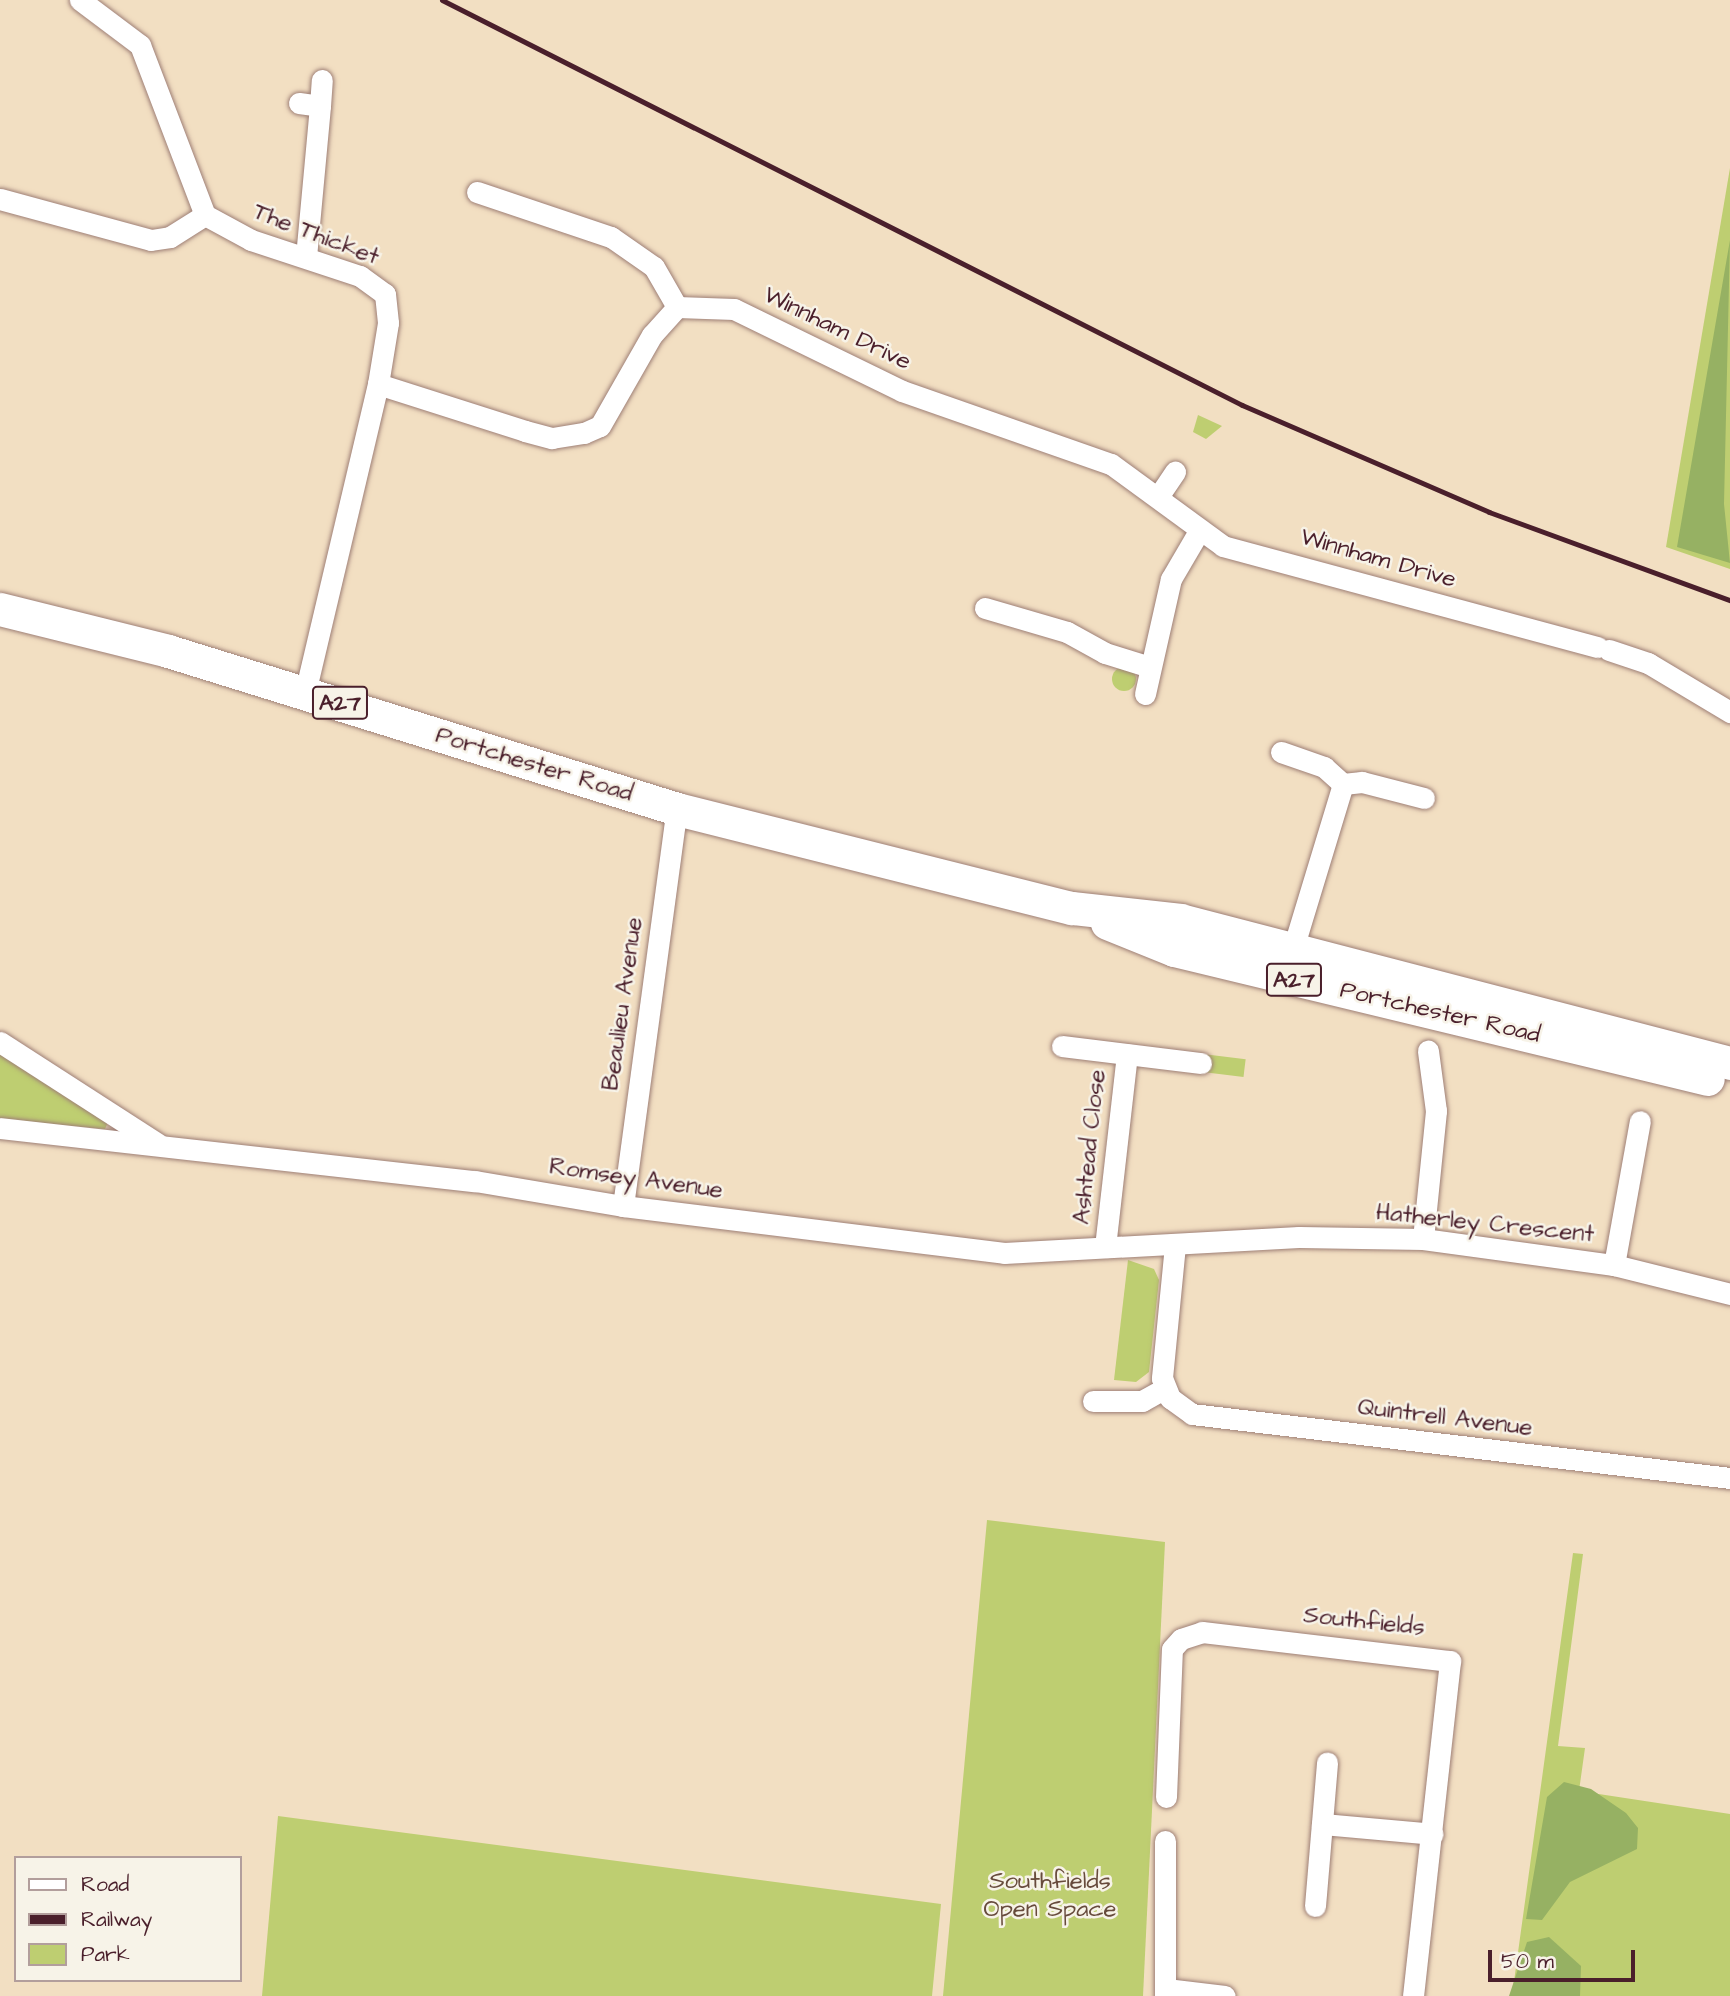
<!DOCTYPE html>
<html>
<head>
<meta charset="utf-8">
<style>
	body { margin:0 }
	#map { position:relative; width:1730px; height:1996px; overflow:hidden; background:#f2dfc2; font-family:"Architects Daughter",sans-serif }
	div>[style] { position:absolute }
	.green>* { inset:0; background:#bece71; transform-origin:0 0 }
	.round { border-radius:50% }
	.forest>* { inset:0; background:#96b163 }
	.roads { filter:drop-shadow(0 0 2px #9e7f76) drop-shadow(0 0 2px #9e7f76) }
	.street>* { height:21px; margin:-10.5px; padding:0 10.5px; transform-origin:10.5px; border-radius:10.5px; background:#fff }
	.primary>* { height:33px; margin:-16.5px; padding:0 16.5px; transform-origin:16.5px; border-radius:16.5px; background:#fff }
	.rail>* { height:5px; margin:-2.5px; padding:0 2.5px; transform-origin:2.5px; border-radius:2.5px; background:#4a1f2b }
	span { translate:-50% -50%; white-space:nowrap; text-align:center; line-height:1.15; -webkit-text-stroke:5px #f7f3e8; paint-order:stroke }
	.shield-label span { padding:2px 5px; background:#f7f3e8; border:2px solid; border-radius:5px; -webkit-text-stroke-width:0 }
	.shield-label { font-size:23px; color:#4a1f2b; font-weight:700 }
	.street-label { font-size:24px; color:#4a1f2b }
	.park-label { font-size:24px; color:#674b3c }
	.legend { position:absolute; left:14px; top:1856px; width:228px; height:126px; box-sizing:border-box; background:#f7f3e8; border:2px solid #b29e9c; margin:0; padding:9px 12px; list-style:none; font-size:21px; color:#4a1f2b }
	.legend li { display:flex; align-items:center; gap:14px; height:35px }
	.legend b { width:35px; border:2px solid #b29e9c }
	.scale { position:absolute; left:1488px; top:1950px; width:147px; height:32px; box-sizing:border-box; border:4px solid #4a1f2b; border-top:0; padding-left:9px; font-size:21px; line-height:24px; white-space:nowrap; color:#4a1f2b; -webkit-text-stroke:5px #f7f3e8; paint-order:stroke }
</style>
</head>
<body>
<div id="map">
	<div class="green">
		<i style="clip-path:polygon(1730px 168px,1730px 569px,1666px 547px)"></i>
		<i style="clip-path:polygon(1198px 415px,1222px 426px,1206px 439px,1193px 432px)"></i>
		<i class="round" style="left:1112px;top:667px;width:24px;height:24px"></i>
		<i style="clip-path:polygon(0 1050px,108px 1122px,105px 1129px,0 1120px)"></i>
		<i style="left:1203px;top:1054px;width:43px;height:18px;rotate:7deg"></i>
		<i style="clip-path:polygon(1128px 1260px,1154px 1269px,1159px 1280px,1149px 1372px,1136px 1382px,1114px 1380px)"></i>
		<i style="clip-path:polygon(987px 1520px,1165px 1542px,1143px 1996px,943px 1996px)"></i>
		<i style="clip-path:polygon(1573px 1553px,1583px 1554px,1558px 1746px,1585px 1748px,1579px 1791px,1730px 1814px,1730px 1996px,1512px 1996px)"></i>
		<i style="clip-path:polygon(278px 1816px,941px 1904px,932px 1996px,262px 1996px)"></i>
	</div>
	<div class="forest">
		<i style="clip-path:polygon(1730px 240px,1724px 504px,1730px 563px,1677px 547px)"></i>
		<i style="clip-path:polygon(1564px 1782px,1591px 1789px,1626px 1813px,1638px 1828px,1637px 1849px,1570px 1882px,1542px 1920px,1526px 1919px,1547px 1797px)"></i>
		<i style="clip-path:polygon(1549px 1937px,1581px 1966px,1580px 1996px,1509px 1996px,1527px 1942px)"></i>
	</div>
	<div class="roads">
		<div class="street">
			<i style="left:80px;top:0;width:75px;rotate:36.9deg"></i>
			<i style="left:140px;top:45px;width:182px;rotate:69.1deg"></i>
			<i style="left:205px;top:215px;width:52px;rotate:28.5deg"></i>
			<i style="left:251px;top:240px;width:115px;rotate:18.3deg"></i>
			<i style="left:360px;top:276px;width:31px;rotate:36deg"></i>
			<i style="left:385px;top:294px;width:29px;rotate:84deg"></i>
			<i style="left:388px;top:323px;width:62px;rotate:99.3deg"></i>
			<i style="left:378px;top:384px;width:317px;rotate:103.3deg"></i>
			<i style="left:299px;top:103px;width:21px;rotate:8deg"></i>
			<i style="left:320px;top:106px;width:151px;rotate:95.3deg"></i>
			<i style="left:320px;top:106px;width:26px;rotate:-86deg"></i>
			<i style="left:477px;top:192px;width:141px;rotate:18.6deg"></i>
			<i style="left:611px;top:237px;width:52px;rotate:34.9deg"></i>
			<i style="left:654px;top:267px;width:46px;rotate:60.1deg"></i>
			<i style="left:0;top:199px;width:156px;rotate:15.2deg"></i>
			<i style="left:151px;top:240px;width:19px;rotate:-9deg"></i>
			<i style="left:170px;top:237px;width:41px;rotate:-32.2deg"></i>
			<i style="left:378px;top:384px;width:154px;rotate:17.7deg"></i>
			<i style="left:525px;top:431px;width:28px;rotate:15deg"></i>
			<i style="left:552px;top:438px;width:32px;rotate:-9deg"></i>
			<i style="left:584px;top:433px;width:17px;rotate:-24deg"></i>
			<i style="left:600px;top:426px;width:105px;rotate:-60.3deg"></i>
			<i style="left:652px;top:335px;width:38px;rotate:-48deg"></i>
			<i style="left:677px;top:307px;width:57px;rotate:2deg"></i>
			<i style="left:734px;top:309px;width:187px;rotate:26deg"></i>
			<i style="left:902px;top:391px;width:221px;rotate:19.3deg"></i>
			<i style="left:1111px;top:464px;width:139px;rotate:36.2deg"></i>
			<i style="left:1223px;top:546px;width:388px;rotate:15.1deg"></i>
			<i style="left:1160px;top:494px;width:27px;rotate:-56deg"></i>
			<i style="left:985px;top:608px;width:85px;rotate:16.3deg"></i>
			<i style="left:1067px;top:632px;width:43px;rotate:28.9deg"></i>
			<i style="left:1105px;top:653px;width:47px;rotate:17.3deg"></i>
			<i style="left:1609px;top:650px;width:41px;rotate:18.4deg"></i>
			<i style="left:1648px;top:663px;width:96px;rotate:30.9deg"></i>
			<i style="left:1145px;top:694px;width:118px;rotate:-77.3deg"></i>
			<i style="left:1171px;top:579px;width:56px;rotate:-59.7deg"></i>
			<i style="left:1281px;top:752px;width:46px;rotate:19.2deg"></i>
			<i style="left:1324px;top:767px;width:25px;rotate:42deg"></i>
			<i style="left:1343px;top:784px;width:172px;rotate:106.9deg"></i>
			<i style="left:1343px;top:784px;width:19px;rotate:-6deg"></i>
			<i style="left:1362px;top:782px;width:64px;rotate:14.5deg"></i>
			<i style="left:0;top:1042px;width:188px;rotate:32.8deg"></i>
			<i style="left:1062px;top:1046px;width:140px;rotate:7deg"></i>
			<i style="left:0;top:1128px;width:478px;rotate:6.4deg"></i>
			<i style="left:475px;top:1181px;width:150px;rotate:9.6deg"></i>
			<i style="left:623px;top:1206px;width:384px;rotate:7deg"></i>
			<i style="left:1004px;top:1253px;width:295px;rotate:-3.1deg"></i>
			<i style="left:1299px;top:1237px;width:124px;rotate:0.9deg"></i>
			<i style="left:1423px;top:1239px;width:193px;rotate:7.8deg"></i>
			<i style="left:1614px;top:1265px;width:120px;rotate:14deg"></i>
			<i style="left:623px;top:1206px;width:401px;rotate:-82.3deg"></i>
			<i style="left:1423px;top:1239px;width:129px;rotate:-84.2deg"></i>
			<i style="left:1436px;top:1111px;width:61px;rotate:-97.6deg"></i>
			<i style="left:1175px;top:1245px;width:134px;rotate:95.6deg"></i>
			<i style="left:1162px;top:1378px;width:22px;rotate:68deg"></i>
			<i style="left:1170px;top:1398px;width:27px;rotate:36deg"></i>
			<i style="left:1192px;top:1414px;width:542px;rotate:6.78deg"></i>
			<i style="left:1105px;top:1247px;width:194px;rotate:-83.5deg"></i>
			<i style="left:1614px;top:1265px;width:146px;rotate:-79.8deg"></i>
			<i style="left:1093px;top:1401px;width:49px"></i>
			<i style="left:1142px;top:1401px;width:26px;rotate:-29deg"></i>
			<i style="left:1166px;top:1797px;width:148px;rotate:-87.7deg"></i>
			<i style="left:1172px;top:1649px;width:13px;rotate:-48deg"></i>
			<i style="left:1181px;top:1639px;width:22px;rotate:-18deg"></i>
			<i style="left:1202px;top:1632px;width:250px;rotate:6.7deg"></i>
			<i style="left:1450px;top:1661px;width:337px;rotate:96.3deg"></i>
			<i style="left:1322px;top:1824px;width:111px;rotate:5.1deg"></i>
			<i style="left:1315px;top:1906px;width:144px;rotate:-85.2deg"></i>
			<i style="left:1166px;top:1989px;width:59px;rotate:6.8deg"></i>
			<i style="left:1165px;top:1996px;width:155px;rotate:-90deg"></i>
		</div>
		<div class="primary">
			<i style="left:0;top:609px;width:173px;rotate:14deg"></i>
			<i style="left:168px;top:651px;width:533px;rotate:17.24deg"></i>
			<i style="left:677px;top:809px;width:407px;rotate:14.1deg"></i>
			<i style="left:1072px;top:908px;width:109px;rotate:6.3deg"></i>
			<i style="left:1180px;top:920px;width:568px;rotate:14.57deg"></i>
			<i style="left:1107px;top:923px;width:72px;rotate:21.9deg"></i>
			<i style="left:1174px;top:950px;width:549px;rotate:13.58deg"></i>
		</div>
	</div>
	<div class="rail">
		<i style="left:442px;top:0;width:897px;rotate:26.85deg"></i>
		<i style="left:1242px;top:405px;width:269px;rotate:23.4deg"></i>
		<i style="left:1489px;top:512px;width:257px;rotate:20.1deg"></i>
	</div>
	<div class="shield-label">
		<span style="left:340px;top:703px">A27</span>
		<span style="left:1294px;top:980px">A27</span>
	</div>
	<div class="street-label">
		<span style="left:316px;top:235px;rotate:21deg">The Thicket</span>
		<span style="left:837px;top:329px;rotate:26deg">Winnham Drive</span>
		<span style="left:1378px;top:559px;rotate:16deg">Winnham Drive</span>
		<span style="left:534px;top:765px;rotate:17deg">Portchester Road</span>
		<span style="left:623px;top:1004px;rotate:-82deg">Beaulieu Avenue</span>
		<span style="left:1440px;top:1013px;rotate:13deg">Portchester Road</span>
		<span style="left:1090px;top:1147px;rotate:-84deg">Ashtead Close</span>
		<span style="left:636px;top:1179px;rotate:8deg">Romsey Avenue</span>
		<span style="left:1485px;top:1224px;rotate:6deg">Hatherley Crescent</span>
		<span style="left:1445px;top:1418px;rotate:7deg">Quintrell Avenue</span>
		<span style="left:1364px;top:1622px;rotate:6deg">Southfields</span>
	</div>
	<div class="park-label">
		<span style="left:1050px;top:1896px">Southfields<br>Open Space</span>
	</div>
	<ul class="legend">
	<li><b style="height:9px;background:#fff"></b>Road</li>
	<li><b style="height:9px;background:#4a1f2b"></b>Railway</li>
	<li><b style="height:19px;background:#bece71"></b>Park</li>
	</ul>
	<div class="scale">50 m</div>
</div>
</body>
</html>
